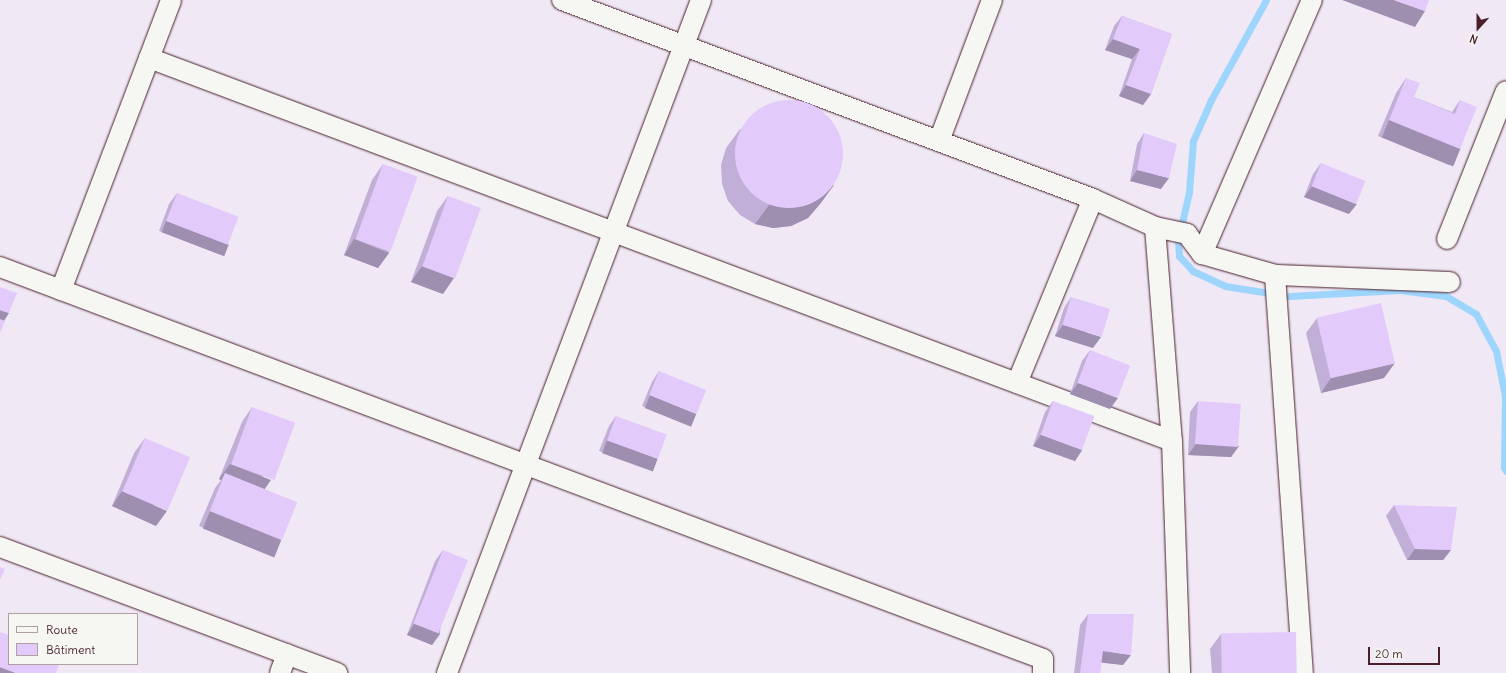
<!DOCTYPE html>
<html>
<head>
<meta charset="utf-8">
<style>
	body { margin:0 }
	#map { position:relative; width:1506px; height:673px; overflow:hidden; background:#f0e9f5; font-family:Delius,sans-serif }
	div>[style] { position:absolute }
	.stream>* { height:7px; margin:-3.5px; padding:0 3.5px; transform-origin:3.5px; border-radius:3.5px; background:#9ed5fd }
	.roads { filter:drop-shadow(0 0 1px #4a1f2b) drop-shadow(0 0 1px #4a1f2b) }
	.minor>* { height:20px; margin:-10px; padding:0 10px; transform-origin:10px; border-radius:10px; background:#f6f6f2 }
	.wall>* { inset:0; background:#c2afd8 }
	.shaded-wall>* { inset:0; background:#9e8eb0; transform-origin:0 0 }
	.building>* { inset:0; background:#e2cbfb; transform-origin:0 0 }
	.round { border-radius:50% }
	span { translate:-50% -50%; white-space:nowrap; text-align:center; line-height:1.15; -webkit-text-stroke:4px #f6f6f2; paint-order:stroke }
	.legend { position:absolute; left:8px; top:613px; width:130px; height:52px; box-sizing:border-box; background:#f6f6f2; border:1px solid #b1a0a2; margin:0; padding:5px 7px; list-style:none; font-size:12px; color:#4a1f2b }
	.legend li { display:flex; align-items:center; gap:8px; height:20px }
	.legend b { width:20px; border:1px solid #b1a0a2 }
	.north { position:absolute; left:1458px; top:8px; width:40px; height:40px; -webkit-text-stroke:3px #f6f6f2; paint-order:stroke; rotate:201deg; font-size:11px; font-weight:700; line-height:16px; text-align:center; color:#4a1f2b }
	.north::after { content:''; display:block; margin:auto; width:14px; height:18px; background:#4a1f2b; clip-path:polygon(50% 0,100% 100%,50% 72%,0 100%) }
	.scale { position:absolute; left:1368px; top:647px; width:72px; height:18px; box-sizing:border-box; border:2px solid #4a1f2b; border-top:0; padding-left:5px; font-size:12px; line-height:14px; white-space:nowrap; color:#4a1f2b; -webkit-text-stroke:3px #f6f6f2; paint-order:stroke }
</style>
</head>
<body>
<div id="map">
	<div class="stream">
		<i style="left:1266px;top:0;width:114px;rotate:118.8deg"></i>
		<i style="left:1211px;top:100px;width:45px;rotate:113.7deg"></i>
		<i style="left:1193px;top:141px;width:51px;rotate:94.5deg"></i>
		<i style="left:1189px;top:192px;width:50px;rotate:102.7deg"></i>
		<i style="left:1178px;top:241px;width:15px;rotate:86deg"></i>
		<i style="left:1179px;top:256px;width:21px;rotate:47deg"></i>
		<i style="left:1193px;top:271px;width:35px;rotate:25deg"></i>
		<i style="left:1225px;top:286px;width:45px;rotate:9deg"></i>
		<i style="left:1289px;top:296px;width:111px;rotate:-3.1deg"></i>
		<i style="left:1400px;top:290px;width:46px;rotate:7.4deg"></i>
		<i style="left:1446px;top:296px;width:35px;rotate:31deg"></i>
		<i style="left:1476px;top:314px;width:42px;rotate:61.6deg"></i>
		<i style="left:1496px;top:351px;width:46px;rotate:78.7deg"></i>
		<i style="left:1505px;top:396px;width:71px;rotate:90.8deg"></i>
		<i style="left:1504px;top:467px;width:4px;rotate:63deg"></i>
	</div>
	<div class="roads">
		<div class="minor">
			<i style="left:562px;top:0;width:567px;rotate:20.54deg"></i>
			<i style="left:1093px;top:199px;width:68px;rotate:24.3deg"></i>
			<i style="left:1155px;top:227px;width:33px;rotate:12deg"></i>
			<i style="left:1187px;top:234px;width:25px;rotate:53deg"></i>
			<i style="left:1202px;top:254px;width:76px;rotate:16deg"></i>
			<i style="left:1275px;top:275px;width:175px;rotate:2.3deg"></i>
			<i style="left:149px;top:58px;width:1092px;rotate:20.53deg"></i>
			<i style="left:939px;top:141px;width:151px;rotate:-69.4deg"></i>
			<i style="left:1155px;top:227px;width:215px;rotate:85.5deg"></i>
			<i style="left:1172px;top:441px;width:232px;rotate:88deg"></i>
			<i style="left:1447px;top:239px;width:159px;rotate:-68.3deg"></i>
			<i style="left:1202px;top:254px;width:277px;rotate:-66.6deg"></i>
			<i style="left:0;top:267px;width:1114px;rotate:20.6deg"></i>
			<i style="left:1043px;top:659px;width:14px;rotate:90deg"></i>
			<i style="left:1275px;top:275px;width:399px;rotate:86deg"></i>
			<i style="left:61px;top:290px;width:310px;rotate:-69.2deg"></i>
			<i style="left:1017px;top:383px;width:199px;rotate:-67.6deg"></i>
			<i style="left:0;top:547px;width:360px;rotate:20.5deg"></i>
			<i style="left:280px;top:673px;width:20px;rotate:-70deg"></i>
			<i style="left:447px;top:673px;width:719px;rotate:-69.32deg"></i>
		</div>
	</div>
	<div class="wall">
		<i style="clip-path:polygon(1122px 16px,1172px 34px,1151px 94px,1143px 105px,1119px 96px,1132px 59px,1105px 50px,1114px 26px)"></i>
		<i style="clip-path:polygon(1406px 78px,1414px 97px,1452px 112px,1460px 100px,1460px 149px,1449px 165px,1378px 136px,1396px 93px)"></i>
		<i style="clip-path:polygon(740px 129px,834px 185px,820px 204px,808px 218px,791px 226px,773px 228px,755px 224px,740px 215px,728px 201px,722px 184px,721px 165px,726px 148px)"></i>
		<i style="clip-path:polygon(1144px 133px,1161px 189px,1130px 181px,1137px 144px)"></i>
		<i style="clip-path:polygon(1321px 163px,1349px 214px,1304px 197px,1313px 174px)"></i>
		<i style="clip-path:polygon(383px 164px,389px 253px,378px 268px,344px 255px,372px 180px)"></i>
		<i style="clip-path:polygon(177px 193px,229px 245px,221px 255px,159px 231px,169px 204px)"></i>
		<i style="clip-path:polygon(448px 196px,443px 294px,411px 282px,437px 211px)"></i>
		<i style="clip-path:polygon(1071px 297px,1093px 348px,1055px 336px,1064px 308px)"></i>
		<i style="clip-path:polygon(1317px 318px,1384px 378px,1321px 393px,1306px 333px)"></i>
		<i style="clip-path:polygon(1090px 350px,1110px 409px,1070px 394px,1082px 361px)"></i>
		<i style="clip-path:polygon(659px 371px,689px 425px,642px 406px,652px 382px)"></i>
		<i style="clip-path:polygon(1053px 401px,1082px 450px,1075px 461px,1033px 446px,1045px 412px)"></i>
		<i style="clip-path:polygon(1198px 401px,1239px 446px,1231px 457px,1188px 455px,1190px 412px)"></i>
		<i style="clip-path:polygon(252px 407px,265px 489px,281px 540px,270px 555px,199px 526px,215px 488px,221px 480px,219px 479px,242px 422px)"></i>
		<i style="clip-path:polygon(616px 416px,651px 470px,599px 451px,609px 426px)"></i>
		<i style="clip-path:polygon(145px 438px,156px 526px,112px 506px,134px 453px)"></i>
		<i style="clip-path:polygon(1394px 505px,1451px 550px,1443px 560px,1407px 560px,1386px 516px)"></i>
		<i style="clip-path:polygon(443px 550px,440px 634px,432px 645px,407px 635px,435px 561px)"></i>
		<i style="clip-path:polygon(1088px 614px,1123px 665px,1101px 662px,1100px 673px,1074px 673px,1080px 625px)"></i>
		<i style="clip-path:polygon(1221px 634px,1297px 673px,1212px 673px,1210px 649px)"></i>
	</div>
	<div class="shaded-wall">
		<i style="clip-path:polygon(1342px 0,1394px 0,1425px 11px,1415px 27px)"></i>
		<i style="clip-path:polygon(1113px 39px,1140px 49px,1132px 59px,1105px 50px)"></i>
		<i style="clip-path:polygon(1126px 85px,1151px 94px,1143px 105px,1119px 96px)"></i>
		<i style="left:1389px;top:120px;width:77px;height:19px;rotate:22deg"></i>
		<i style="clip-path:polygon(1137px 170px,1169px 178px,1161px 189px,1130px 181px)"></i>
		<i style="clip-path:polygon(834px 185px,820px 204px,808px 218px,791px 226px,773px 228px,755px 224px,769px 205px)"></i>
		<i style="clip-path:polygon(1312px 186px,1357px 204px,1349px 214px,1304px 197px)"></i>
		<i style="left:166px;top:221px;width:67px;height:12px;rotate:21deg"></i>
		<i style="clip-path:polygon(354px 239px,389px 253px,378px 268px,344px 255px)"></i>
		<i style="clip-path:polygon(422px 266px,454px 278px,443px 294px,411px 282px)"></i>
		<i style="clip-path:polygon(0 310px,9px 313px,2px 324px,0 324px)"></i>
		<i style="clip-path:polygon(1063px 325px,1101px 337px,1093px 348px,1055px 336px)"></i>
		<i style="clip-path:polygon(1395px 363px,1384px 378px,1321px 393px,1331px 378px)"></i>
		<i style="clip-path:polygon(1078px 383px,1118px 398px,1110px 409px,1070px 394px)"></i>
		<i style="left:650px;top:395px;width:50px;height:14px;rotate:22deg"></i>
		<i style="clip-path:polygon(1041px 435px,1082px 450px,1075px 461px,1033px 446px)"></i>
		<i style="left:607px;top:440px;width:54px;height:14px;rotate:20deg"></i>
		<i style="clip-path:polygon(1196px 444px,1239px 446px,1231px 457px,1188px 455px)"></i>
		<i style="clip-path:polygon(230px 464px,271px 480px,260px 496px,225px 473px,221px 480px,219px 479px)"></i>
		<i style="clip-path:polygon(122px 491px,167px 511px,156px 526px,112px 506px)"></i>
		<i style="left:210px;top:511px;width:77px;height:19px;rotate:22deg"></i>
		<i style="clip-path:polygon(1415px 549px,1451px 550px,1443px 560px,1407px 560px)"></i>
		<i style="clip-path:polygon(414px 624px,440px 634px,432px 645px,407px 635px)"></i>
		<i style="clip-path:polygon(1103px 651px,1131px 655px,1123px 665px,1095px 662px)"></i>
		<i style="clip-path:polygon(0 667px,16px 673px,0 673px)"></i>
	</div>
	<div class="building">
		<i style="clip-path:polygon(1394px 0,1429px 0,1425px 11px)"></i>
		<i style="clip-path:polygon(1122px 16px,1172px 34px,1151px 94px,1126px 85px,1140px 49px,1113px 39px)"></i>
		<i style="clip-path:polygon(1406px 78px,1420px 83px,1414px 97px,1455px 114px,1460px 100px,1477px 107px,1460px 149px,1389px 120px)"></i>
		<i class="round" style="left:735px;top:100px;width:108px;height:108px"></i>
		<i style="clip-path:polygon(1144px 133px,1177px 144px,1169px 178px,1137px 170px)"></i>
		<i style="left:1321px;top:163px;width:48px;height:25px;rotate:22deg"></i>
		<i style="left:383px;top:164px;width:37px;height:80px;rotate:20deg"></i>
		<i style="left:177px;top:193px;width:66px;height:30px;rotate:21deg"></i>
		<i style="left:448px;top:196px;width:35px;height:75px;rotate:20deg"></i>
		<i style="clip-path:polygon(0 287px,17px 293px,9px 313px,0 310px)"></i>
		<i style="left:1071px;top:297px;width:41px;height:29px;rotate:17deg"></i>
		<i style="left:1381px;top:303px;width:62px;height:66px;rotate:77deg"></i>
		<i style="clip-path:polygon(0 319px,5px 321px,0 333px)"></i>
		<i style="left:1090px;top:350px;width:43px;height:35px;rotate:21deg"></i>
		<i style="left:659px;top:371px;width:51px;height:26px;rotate:22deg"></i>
		<i style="left:1053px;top:401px;width:44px;height:36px;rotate:20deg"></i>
		<i style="left:1198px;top:401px;width:43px;height:43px;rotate:4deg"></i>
		<i style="left:252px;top:407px;width:46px;height:61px;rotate:20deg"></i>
		<i style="left:616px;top:416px;width:54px;height:26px;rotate:20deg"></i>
		<i style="left:145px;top:438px;width:49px;height:58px;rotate:23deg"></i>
		<i style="left:225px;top:473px;width:78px;height:41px;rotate:22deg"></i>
		<i style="clip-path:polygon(1394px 505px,1457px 507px,1451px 550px,1415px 549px)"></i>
		<i style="left:443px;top:550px;width:27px;height:79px;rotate:22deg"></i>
		<i style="clip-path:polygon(0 567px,5px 569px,0 580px)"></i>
		<i style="clip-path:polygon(1088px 614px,1134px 614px,1131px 655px,1103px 651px,1100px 673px,1080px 673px)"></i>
		<i style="clip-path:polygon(0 632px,9px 635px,9px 664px,59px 664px,56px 673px,16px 673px,0 667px)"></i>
		<i style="left:1296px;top:632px;width:41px;height:75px;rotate:89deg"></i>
	</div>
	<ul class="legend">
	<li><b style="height:5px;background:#f6f6f2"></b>Route</li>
	<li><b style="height:11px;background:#e2cbfb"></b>Bâtiment</li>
	</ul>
	<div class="north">N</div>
	<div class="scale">20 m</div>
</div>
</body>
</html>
